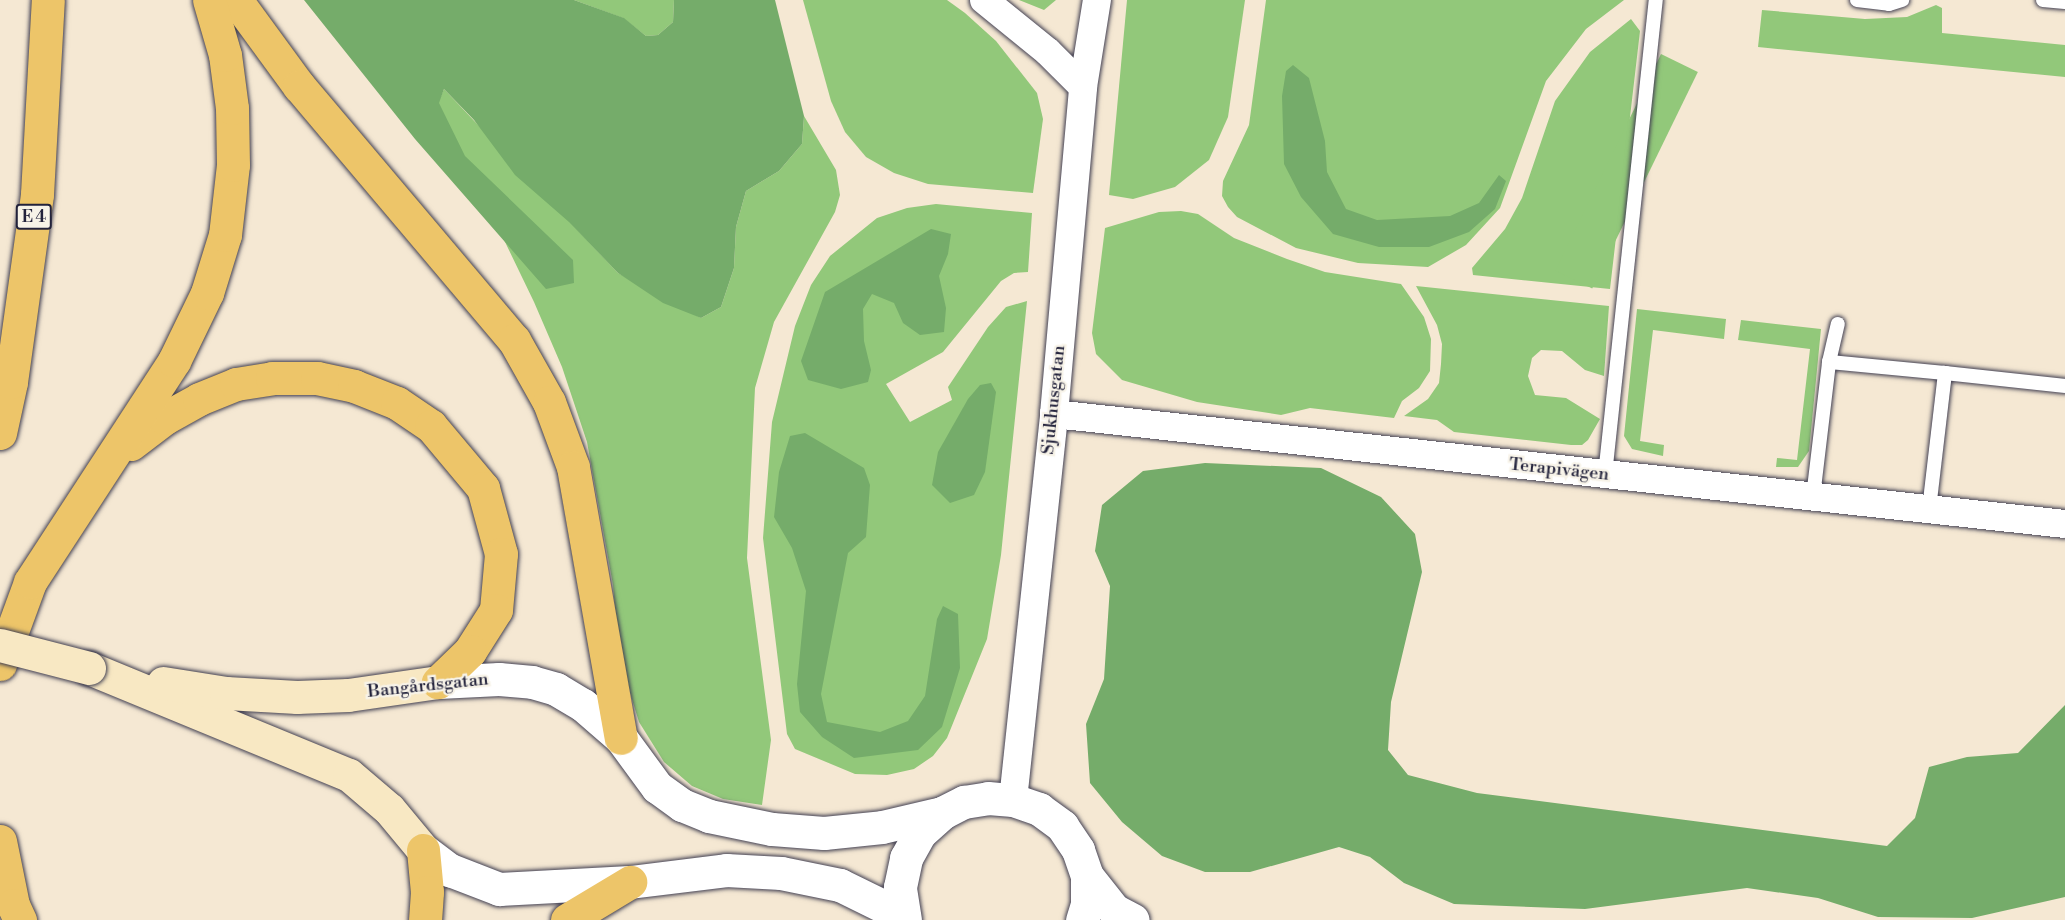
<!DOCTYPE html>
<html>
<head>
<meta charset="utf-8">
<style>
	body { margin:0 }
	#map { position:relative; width:2065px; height:920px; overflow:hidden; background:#f5e8d3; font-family:"Libre Bodoni",serif }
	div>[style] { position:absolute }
	.green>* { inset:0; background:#92c87a; transform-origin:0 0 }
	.forest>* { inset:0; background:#75ac6a }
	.roads { filter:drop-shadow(0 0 2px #424052) drop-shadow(0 0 2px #424052) }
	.service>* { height:14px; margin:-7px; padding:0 7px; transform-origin:7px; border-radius:7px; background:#fff }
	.minor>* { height:28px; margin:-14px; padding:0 14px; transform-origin:14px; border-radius:14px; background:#fff }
	.tertiary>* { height:33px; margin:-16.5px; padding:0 16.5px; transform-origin:16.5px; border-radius:16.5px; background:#fff }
	.secondary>* { height:33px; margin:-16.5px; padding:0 16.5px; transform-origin:16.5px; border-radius:16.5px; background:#f8e8c3 }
	.motorway>* { height:33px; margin:-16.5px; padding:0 16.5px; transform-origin:16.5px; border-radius:16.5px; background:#edc569 }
	.bridges { filter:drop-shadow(0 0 2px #424052) drop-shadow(0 0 2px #424052) }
	.secondary-bridge>* { height:33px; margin:-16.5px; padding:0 16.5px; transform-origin:16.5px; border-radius:16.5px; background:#f8e8c3 }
	span { translate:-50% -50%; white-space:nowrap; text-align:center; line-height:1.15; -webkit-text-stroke:4.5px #f7f3e8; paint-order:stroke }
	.shield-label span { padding:2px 4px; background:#f7f3e8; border:2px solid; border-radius:4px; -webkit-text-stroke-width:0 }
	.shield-label { font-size:16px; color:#22223b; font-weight:700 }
	.street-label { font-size:18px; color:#22223b }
</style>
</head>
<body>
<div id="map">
	<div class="green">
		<i style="clip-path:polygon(574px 0,674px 0,673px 22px,658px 35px,646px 36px,623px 18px)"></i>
		<i style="clip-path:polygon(803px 0,947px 0,965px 13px,996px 41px,1037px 93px,1043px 119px,1033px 193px,928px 184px,894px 173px,866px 157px,845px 132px,831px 101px)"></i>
		<i style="clip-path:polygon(1019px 0,1056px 0,1044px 10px)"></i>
		<i style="clip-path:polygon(1127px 0,1245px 0,1228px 117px,1209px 160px,1175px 187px,1133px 199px,1109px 195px)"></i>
		<i style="clip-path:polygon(1266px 0,1624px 0,1586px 29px,1546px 81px,1500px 208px,1466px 245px,1428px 267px,1358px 263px,1296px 248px,1237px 217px,1228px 207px,1222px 196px,1223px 181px,1249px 125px)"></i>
		<i style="clip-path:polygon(1936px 5px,1942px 8px,1942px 33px,2065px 45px,2065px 77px,1758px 47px,1762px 10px,1865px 19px,1907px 17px)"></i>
		<i style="clip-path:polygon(1631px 19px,1640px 31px,1610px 289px,1473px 275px,1472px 268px,1505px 229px,1522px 198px,1555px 101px,1590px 52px)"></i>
		<i style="left:1661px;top:54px;width:41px;height:241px;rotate:26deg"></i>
		<i style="clip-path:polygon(444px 89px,618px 273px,701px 318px,721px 307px,734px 268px,736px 227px,746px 191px,779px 171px,802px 144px,804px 116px,836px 170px,840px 195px,835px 212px,774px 322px,755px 388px,747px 558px,771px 740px,762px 805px,723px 799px,692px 786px,664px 762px,639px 722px,619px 657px,613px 585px,587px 442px,562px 367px,534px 302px,438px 103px)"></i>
		<i style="clip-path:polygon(936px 204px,1032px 213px,1028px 272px,1014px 273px,1001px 281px,943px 352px,886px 384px,910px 422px,952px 400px,948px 387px,988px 327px,1006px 307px,1027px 301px,1001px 555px,987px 639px,947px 738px,933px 756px,914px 769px,887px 775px,855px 774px,795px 749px,787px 734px,763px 538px,772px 422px,795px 326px,811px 285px,830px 256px,877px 218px,907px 208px)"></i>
		<i style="clip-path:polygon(1181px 211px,1198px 214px,1234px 238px,1287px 259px,1325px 272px,1401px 284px,1424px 317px,1431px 339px,1430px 371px,1419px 388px,1402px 401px,1394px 418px,1310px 408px,1281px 415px,1197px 402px,1122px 380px,1096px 354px,1092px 333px,1105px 228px,1159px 212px)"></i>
		<i style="clip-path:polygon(1416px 286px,1609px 306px,1604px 376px,1585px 370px,1562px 351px,1541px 350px,1532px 358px,1528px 376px,1535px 395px,1566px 398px,1600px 419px,1588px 440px,1582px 445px,1571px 445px,1454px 432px,1437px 420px,1404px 416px,1428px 399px,1439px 383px,1441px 364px,1442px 344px,1437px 325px)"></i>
		<i style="clip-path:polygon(1637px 309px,1726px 319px,1724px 339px,1653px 330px,1640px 441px,1664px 445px,1663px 456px,1632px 449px,1624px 436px)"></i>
		<i style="clip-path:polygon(1741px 320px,1821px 329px,1809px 451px,1798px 467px,1776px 467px,1777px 458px,1797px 460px,1810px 349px,1738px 340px)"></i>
	</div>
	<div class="forest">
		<i style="clip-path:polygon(304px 0,574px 0,624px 18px,646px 36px,658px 35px,673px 22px,674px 0,775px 0,804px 116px,802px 144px,779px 171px,746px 191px,736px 227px,734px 268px,721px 307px,701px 318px,663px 303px,618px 273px,569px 222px,515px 175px,474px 120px,444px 89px,439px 103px,465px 156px,573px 260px,574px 283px,546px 289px,415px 139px)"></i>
		<i style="clip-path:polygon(1293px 65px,1309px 78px,1325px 141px,1327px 172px,1346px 209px,1377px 220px,1450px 216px,1479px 203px,1499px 175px,1506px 181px,1495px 209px,1469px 232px,1429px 247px,1379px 247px,1333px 234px,1301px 197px,1284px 164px,1282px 96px,1286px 71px)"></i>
		<i style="clip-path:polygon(931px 229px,951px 234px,948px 254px,939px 276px,946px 308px,944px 332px,920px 335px,903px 323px,894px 303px,872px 294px,863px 309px,864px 341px,871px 370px,868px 382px,841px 389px,808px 380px,801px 361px,825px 292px)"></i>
		<i style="clip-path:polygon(991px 383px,996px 392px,985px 472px,974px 495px,950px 503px,932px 485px,938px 452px,968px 399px,980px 385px)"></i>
		<i style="clip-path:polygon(805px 433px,864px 468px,870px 485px,866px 537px,848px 553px,821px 694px,827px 722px,880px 732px,908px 721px,925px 696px,937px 619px,943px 606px,958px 614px,960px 668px,942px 727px,918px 750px,854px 758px,822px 737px,800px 712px,797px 684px,806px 591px,792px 548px,774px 517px,779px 472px,790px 436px)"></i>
		<i style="clip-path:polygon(1205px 463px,1321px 468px,1381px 497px,1415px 534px,1422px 572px,1391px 702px,1388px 750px,1408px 775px,1477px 793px,1887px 846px,1915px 818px,1929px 767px,1967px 757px,2018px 753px,2065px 705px,2065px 897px,1972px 918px,1878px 917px,1818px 898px,1747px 888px,1585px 909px,1454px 904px,1404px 883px,1370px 857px,1339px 847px,1250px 872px,1205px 872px,1162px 856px,1122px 822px,1090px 783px,1086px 724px,1104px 679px,1110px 586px,1095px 551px,1102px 505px,1143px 471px)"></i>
	</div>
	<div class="roads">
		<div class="service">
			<i style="left:1857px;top:0;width:32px;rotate:7deg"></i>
			<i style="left:1889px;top:4px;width:14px;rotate:-17deg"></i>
			<i style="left:2043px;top:0;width:22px;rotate:5deg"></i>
			<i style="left:1829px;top:362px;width:117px;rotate:5.4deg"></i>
			<i style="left:1945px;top:373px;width:138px;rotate:96.7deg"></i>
			<i style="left:1945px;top:373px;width:121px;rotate:6.2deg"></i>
			<i style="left:1605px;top:475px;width:478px;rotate:-83.9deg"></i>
			<i style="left:1813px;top:497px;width:136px;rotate:-83.2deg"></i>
			<i style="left:1829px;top:362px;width:39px;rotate:-77deg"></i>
		</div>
		<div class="minor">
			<i style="left:984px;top:0;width:82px;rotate:39.1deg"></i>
			<i style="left:1048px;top:52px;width:49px;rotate:45deg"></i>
			<i style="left:1054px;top:414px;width:1017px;rotate:6.21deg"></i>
			<i style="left:1013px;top:800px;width:388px;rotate:-83.9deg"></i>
			<i style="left:1054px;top:414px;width:328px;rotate:-84.9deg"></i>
			<i style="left:1083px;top:87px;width:88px;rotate:-80.9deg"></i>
		</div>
		<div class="tertiary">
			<i style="left:438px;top:682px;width:61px;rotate:-2.8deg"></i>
			<i style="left:499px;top:679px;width:33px;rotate:5deg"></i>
			<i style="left:532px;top:682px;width:25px;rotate:16deg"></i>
			<i style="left:556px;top:689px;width:31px;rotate:31deg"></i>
			<i style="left:583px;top:705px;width:50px;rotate:41deg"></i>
			<i style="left:621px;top:738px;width:61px;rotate:53.7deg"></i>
			<i style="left:657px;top:787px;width:31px;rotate:36deg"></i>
			<i style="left:682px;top:805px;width:29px;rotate:22deg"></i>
			<i style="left:709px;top:816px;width:64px;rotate:11.7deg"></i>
			<i style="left:772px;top:829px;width:52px;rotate:4.4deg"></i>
			<i style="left:824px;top:833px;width:58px;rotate:-5.9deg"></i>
			<i style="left:882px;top:827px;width:62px;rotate:-13.1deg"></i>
			<i style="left:423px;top:850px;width:34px;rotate:37deg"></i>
			<i style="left:450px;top:870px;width:53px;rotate:21.2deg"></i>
			<i style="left:499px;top:889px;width:131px;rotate:-3.1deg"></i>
			<i style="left:630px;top:882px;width:97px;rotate:-7.1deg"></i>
			<i style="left:726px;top:870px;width:55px;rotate:3.1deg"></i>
			<i style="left:781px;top:873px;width:60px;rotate:11.5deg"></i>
			<i style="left:840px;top:885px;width:70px;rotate:26.2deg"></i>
			<i style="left:1087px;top:876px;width:43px;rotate:51.5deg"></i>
			<i style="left:1114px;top:910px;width:21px;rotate:28deg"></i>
			<i style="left:905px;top:920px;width:33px;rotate:-99deg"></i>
			<i style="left:900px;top:887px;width:30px;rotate:-78deg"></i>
			<i style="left:906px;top:858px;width:29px;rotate:-61deg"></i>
			<i style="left:920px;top:833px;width:30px;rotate:-42deg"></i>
			<i style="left:942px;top:813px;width:25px;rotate:-27deg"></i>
			<i style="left:964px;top:802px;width:24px;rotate:-9deg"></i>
			<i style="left:988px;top:798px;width:25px;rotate:5deg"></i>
			<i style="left:1013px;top:800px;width:28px;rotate:19deg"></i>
			<i style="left:1039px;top:809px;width:29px;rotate:36deg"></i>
			<i style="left:1062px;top:826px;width:29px;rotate:56deg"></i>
			<i style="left:1078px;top:850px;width:28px;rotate:71deg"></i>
			<i style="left:1087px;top:876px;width:28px;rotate:90deg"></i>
			<i style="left:1087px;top:904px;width:17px;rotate:107deg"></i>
		</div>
		<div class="secondary">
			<i style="left:89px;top:668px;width:281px;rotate:22.4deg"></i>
			<i style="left:349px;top:775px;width:52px;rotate:40.4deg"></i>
			<i style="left:389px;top:809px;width:53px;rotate:50.3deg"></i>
			<i style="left:163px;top:683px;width:64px;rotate:9deg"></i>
			<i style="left:226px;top:693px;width:71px;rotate:3.2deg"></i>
			<i style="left:297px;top:697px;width:51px;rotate:-2.2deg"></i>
			<i style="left:348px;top:695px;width:91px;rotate:-8.2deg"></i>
		</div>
		<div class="motorway">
			<i style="left:236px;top:0;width:107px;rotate:53.8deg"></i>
			<i style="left:299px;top:86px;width:333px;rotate:49.8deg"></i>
			<i style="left:514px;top:340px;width:71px;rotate:60.6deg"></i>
			<i style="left:549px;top:402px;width:69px;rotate:69.7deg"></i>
			<i style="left:573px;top:467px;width:275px;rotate:80deg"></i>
			<i style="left:0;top:433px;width:52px;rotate:-77.8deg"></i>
			<i style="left:11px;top:382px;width:190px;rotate:-82.1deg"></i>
			<i style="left:37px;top:194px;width:194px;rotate:-86.8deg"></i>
			<i style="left:131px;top:444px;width:43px;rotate:-37.4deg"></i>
			<i style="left:165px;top:418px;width:39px;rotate:-29deg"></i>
			<i style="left:199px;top:399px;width:40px;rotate:-22deg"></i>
			<i style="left:236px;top:384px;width:36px;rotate:-9deg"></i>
			<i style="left:272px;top:378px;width:45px"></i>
			<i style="left:317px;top:378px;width:38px;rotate:12deg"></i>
			<i style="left:354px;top:386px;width:46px;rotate:21.6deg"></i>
			<i style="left:397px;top:403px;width:41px;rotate:34.1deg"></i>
			<i style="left:431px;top:426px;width:81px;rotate:50deg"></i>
			<i style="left:483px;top:488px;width:68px;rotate:74.7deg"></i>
			<i style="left:501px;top:554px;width:56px;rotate:95.1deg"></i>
			<i style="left:496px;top:610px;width:49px;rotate:122.4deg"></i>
			<i style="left:470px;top:651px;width:45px;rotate:135.9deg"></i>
			<i style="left:0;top:664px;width:87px;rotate:-69.9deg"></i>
			<i style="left:30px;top:582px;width:264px;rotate:-56.9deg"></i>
			<i style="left:174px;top:361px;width:76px;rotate:-64.1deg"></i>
			<i style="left:207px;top:293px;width:61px;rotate:-72.8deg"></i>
			<i style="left:225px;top:235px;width:70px;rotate:-83.5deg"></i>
			<i style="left:233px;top:165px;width:57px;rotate:-91deg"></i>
			<i style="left:232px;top:108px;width:53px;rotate:-97.5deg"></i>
			<i style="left:225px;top:55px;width:57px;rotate:-106.2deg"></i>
			<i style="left:0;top:841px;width:65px;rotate:78.5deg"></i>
			<i style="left:13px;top:905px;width:17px;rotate:65deg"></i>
			<i style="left:423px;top:850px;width:42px;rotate:84.6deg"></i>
			<i style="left:427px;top:892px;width:28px;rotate:94deg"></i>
			<i style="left:567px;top:920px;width:74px;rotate:-31.1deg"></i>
		</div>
	</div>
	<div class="bridges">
		<div class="secondary-bridge">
			<i style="left:0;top:645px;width:92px;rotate:14.5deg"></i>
		</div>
	</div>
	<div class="shield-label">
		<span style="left:34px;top:217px">E 4</span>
	</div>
	<div class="street-label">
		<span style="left:1054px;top:400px;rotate:-84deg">Sjukhusgatan</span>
		<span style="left:1559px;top:470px;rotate:6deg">Terapivägen</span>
		<span style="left:428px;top:686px;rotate:-6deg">Bangårdsgatan</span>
	</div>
</div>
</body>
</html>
